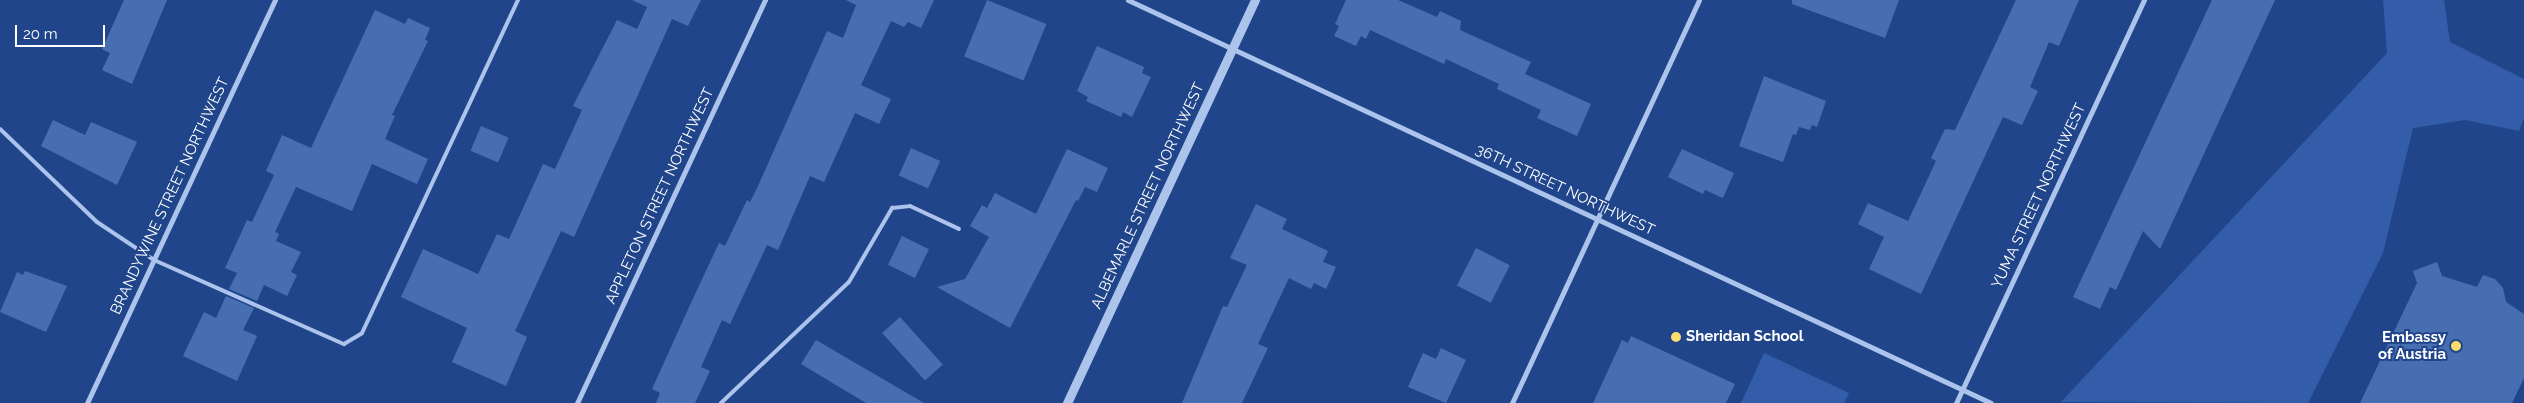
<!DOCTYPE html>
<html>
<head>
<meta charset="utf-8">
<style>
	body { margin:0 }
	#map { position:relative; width:2524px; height:403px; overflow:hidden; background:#20458b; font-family:Raleway,sans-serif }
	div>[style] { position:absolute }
	.green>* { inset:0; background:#335da8 }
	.building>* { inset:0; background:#486eb2; transform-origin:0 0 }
	.service>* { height:4px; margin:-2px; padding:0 2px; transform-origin:2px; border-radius:2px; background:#acc3eb }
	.minor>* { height:5px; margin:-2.5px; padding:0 2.5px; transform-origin:2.5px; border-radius:2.5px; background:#acc3eb }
	.tertiary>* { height:9px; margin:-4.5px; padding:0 4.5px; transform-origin:4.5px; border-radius:4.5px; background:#acc3eb }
	.dots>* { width:14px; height:14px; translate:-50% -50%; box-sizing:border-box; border:2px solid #20458b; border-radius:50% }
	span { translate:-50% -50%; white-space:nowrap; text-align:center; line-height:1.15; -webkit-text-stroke:4px #20458b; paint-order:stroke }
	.street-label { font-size:15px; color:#fff }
	.poi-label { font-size:15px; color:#fff; font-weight:700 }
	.left { translate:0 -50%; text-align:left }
	.right { translate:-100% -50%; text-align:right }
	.scale { position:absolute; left:15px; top:25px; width:90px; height:22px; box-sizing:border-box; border:2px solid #fff; border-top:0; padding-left:6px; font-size:15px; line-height:18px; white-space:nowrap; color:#fff; -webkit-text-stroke:4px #20458b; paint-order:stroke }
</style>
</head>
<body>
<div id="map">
	<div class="green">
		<i style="clip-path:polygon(2383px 0,2444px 0,2450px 42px,2524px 79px,2524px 118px,2519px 131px,2465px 120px,2413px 128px,2383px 253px,2308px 403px,2061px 402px,2387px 53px)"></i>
		<i style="clip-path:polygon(1764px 353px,1849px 393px,1844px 403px,1741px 403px)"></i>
	</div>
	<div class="building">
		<i style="clip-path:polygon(124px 0,167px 0,132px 84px,102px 70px,110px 53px,102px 49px)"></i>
		<i style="clip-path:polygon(632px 0,701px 0,688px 26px,672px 19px,574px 237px,561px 231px,515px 331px,527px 337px,506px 386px,452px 362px,467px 328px,401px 297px,423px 249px,478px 274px,497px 234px,509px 239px,543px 164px,555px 169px,582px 110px,573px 106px,617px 20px,637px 29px,647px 7px)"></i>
		<i style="clip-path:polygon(846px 0,934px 0,921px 28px,908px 22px,904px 27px,891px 21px,861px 85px,891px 99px,879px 124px,855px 113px,824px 182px,810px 176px,778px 250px,767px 245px,730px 324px,722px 320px,701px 367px,710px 371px,695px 403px,656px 403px,660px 393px,652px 389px,690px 305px,719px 243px,725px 246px,747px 200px,750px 202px,758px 186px,827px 31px,843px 38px,856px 5px)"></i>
		<i style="left:987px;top:0;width:64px;height:61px;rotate:22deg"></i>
		<i style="clip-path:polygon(1346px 0,1398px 0,1437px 17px,1440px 11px,1461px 21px,1460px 30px,1531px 62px,1525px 74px,1591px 104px,1577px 136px,1537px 118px,1541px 110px,1497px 89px,1499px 84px,1446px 59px,1444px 64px,1370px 30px,1366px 39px,1361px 36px,1356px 46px,1334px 36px,1339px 26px,1335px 24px)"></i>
		<i style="clip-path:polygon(1792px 0,1899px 0,1885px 38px,1792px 4px)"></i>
		<i style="clip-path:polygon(2016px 0,2079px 0,2059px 46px,2049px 42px,2030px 87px,2038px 91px,2022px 125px,2003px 117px,1921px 294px,1869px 269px,1884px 237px,1858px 224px,1868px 203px,1908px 221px,1936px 161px,1931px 158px,1945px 129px,1955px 130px)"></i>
		<i style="clip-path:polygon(2212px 0,2275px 0,2160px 249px,2143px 231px,2116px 290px,2110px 287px,2100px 309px,2073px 297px)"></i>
		<i style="clip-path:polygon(375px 10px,405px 24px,408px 18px,430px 28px,425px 40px,428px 41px,392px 115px,395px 116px,385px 139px,428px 159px,417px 184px,372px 164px,352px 211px,296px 187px,275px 232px,279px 234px,276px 241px,301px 252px,291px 272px,297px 275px,287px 296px,264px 285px,257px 301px,229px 289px,237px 273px,225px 268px,247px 220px,252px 222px,274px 175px,266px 171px,282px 135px,311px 148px)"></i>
		<i style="clip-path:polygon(1097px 46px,1144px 67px,1142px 73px,1151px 77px,1132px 117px,1123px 112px,1121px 117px,1086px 101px,1088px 97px,1077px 91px)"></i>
		<i style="clip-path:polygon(1764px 76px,1826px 101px,1817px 127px,1812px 125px,1810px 130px,1799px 127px,1796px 135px,1793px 134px,1783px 162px,1739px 146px)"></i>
		<i style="clip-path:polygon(53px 120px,85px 135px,91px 122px,137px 142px,117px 185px,41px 146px)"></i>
		<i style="left:481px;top:126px;width:30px;height:27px;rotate:23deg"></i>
		<i style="left:911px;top:148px;width:32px;height:30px;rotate:24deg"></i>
		<i style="clip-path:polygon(1067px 149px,1108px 168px,1097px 192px,1085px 187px,1078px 201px,1076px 200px,1010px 328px,937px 287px,965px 279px,989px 237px,970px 226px,982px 205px,987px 208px,995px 193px,1036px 214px)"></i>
		<i style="clip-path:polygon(1682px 149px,1734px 173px,1723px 198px,1705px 190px,1703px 194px,1668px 177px)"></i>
		<i style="clip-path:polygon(1256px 204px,1287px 219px,1282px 229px,1328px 251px,1323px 262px,1336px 267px,1326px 289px,1314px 283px,1311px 289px,1289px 278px,1258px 344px,1268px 348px,1242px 403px,1182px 403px,1223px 306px,1227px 307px,1247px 265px,1230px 258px)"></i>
		<i style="left:902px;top:236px;width:30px;height:32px;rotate:26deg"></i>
		<i style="left:1476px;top:248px;width:38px;height:42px;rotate:27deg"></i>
		<i style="clip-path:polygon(2437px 262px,2442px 276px,2477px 287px,2483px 275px,2495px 279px,2503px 288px,2506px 302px,2524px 314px,2524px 378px,2512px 403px,2360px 403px,2417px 283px,2413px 271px)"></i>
		<i style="clip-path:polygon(25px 271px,67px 286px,46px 332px,0 312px,17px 272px,23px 275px)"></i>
		<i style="clip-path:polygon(226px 296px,254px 308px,243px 330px,257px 336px,237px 381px,183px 356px,204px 312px,216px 318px)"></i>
		<i style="left:900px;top:317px;width:64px;height:24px;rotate:48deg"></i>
		<i style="clip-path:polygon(1631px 336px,1735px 384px,1726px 403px,1593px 403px,1622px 340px,1628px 343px)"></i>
		<i style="clip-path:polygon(816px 340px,924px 403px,866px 403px,801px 364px)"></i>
		<i style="clip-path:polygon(1441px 348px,1466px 360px,1446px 403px,1408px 387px,1423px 353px,1436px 359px)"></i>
	</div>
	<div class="service">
		<i style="left:0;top:129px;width:134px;rotate:43.8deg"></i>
		<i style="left:97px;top:222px;width:69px;rotate:33.7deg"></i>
		<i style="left:154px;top:260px;width:208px;rotate:23.9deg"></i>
		<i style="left:344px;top:344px;width:21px;rotate:-31deg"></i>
		<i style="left:362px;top:333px;width:368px;rotate:-64.9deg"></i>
		<i style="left:721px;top:403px;width:176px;rotate:-43.4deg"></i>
		<i style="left:849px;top:282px;width:86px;rotate:-59.8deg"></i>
		<i style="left:892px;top:208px;width:18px;rotate:-6deg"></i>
		<i style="left:910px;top:206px;width:54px;rotate:25.1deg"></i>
	</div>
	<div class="minor">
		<i style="left:1128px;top:0;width:952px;rotate:25.03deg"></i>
		<i style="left:87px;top:403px;width:445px;rotate:-65deg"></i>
		<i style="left:577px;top:403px;width:445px;rotate:-65deg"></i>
		<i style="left:1512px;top:403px;width:444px;rotate:-65.1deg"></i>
		<i style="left:1956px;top:403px;width:445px;rotate:-65deg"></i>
	</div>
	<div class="tertiary">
		<i style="left:1067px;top:403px;width:445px;rotate:-65deg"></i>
	</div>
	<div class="dots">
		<i style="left:1676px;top:337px;background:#f9dd6d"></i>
		<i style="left:2456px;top:346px;background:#f9dd6d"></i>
	</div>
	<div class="street-label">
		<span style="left:1565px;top:190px;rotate:25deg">36TH STREET NORTHWEST</span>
		<span style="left:170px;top:196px;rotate:-65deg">BRANDYWINE STREET NORTHWEST</span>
		<span style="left:660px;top:196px;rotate:-65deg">APPLETON STREET NORTHWEST</span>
		<span style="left:1148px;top:196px;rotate:-65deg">ALBEMARLE STREET NORTHWEST</span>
		<span style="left:2039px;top:196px;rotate:-65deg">YUMA STREET NORTHWEST</span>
	</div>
	<div class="poi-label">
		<span class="left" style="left:1686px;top:337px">Sheridan School</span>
		<span class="right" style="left:2446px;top:346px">Embassy<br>of Austria</span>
	</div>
	<div class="scale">20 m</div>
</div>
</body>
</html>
